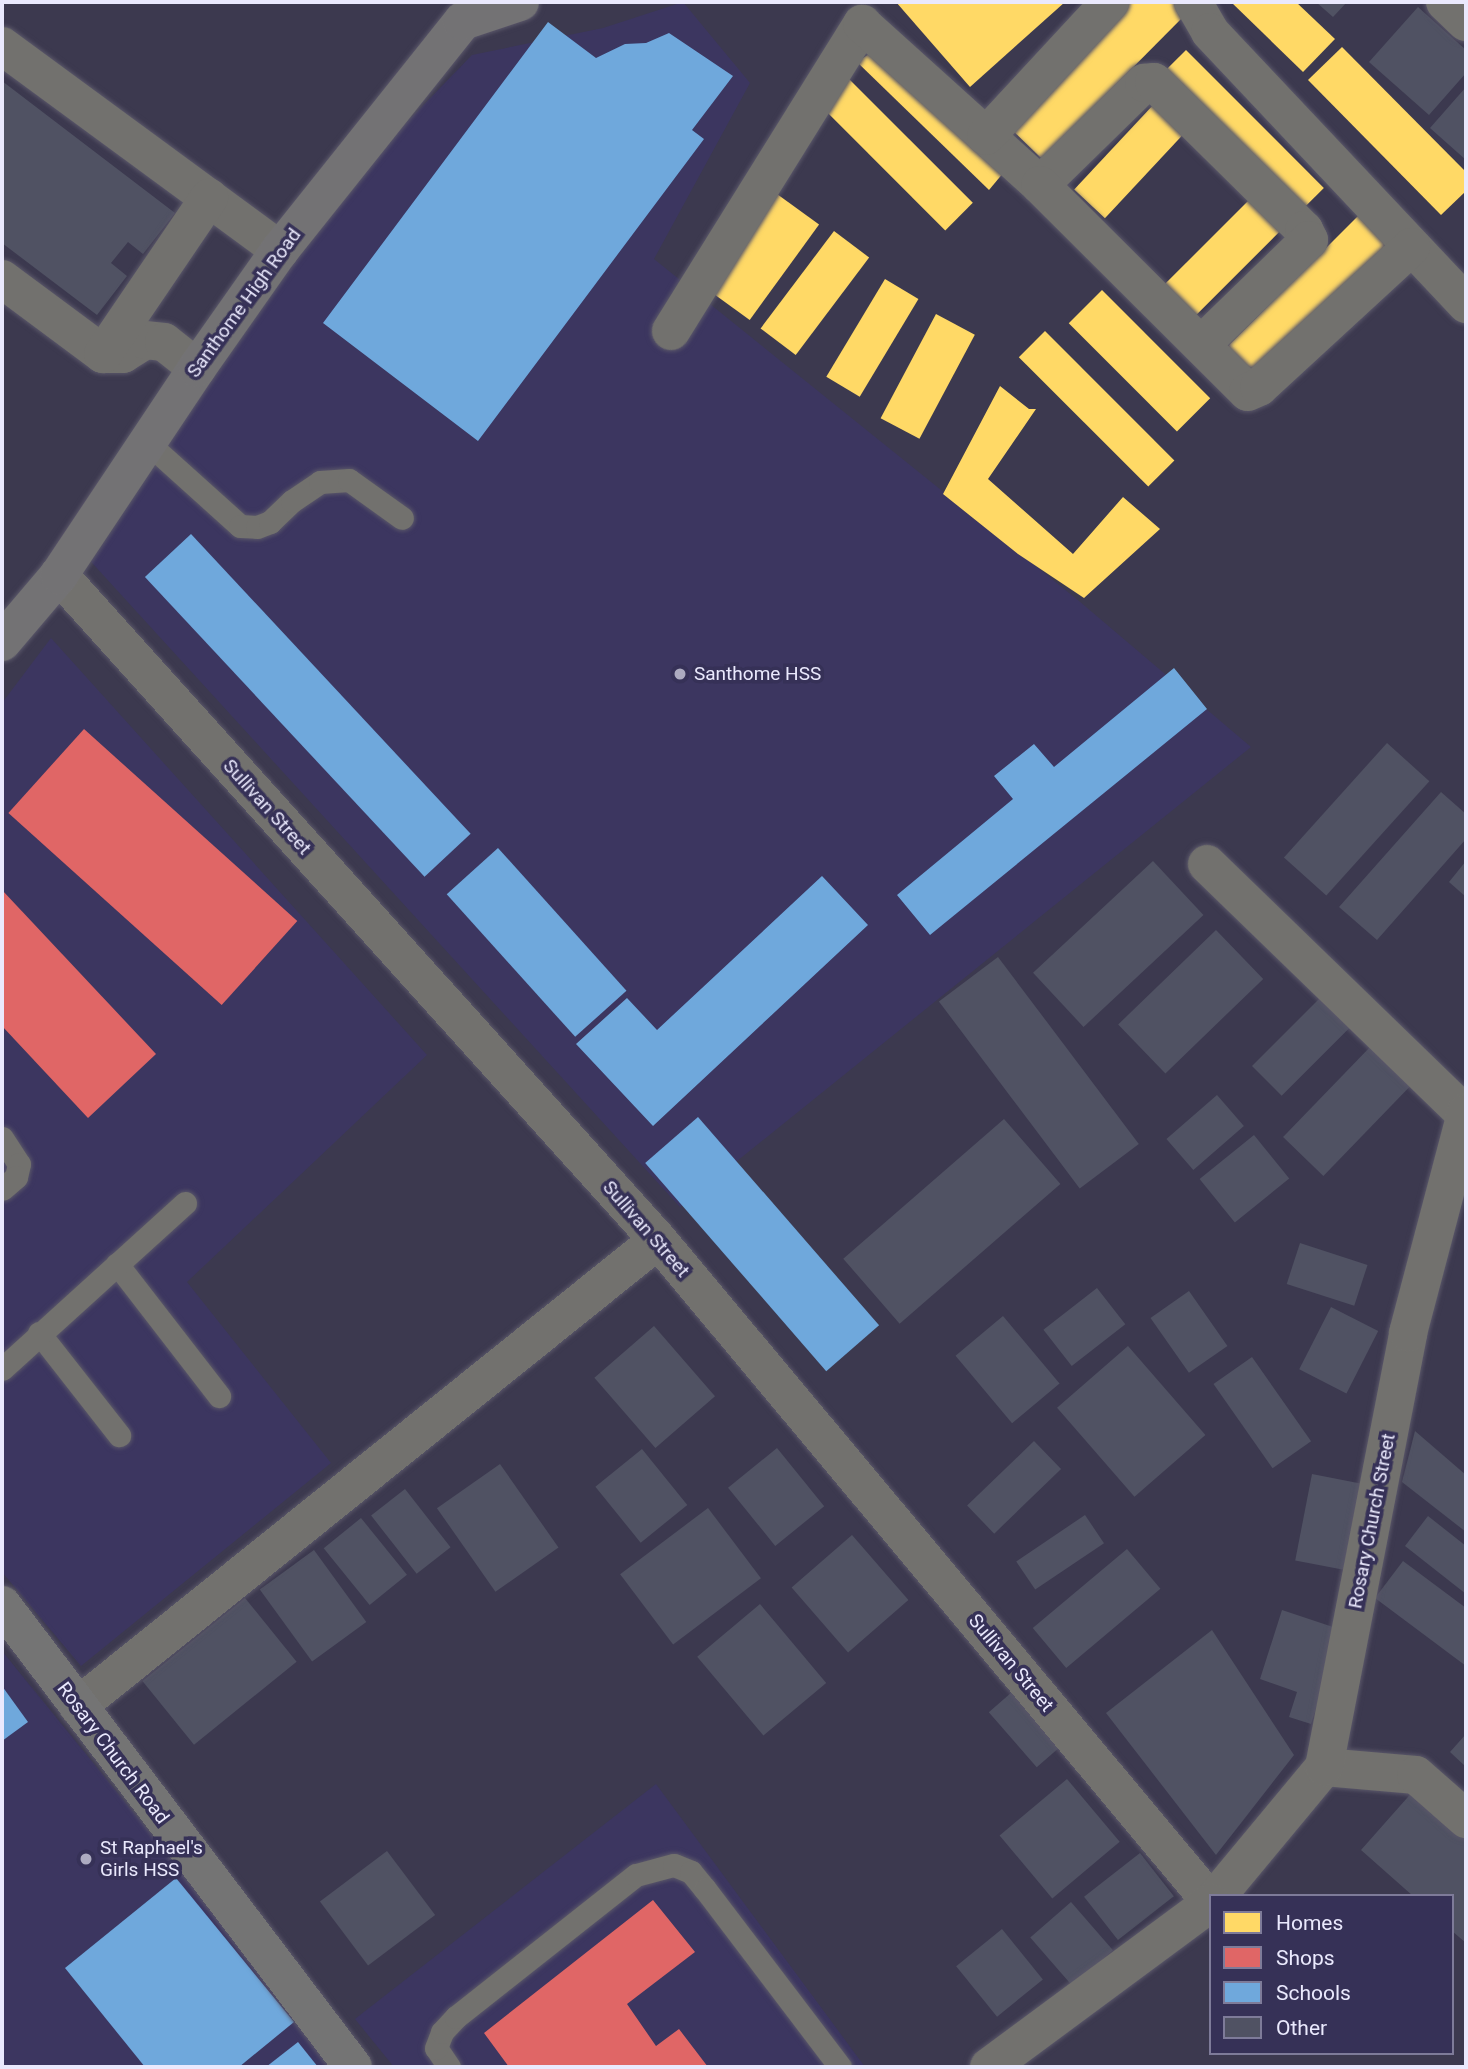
<!DOCTYPE html>
<html>
<head>
<meta charset="utf-8">
<style>
	body { margin:0 }
	#map { position:relative; width:1468px; height:2069px; overflow:hidden; background:#3c394f; font-family:Roboto,sans-serif }
	div>[style] { position:absolute }
	.built>* { inset:0; background:#3c3660 }
	.homes>* { inset:0; background:#ffd966; transform-origin:0 0 }
	.shops>* { inset:0; background:#e06666; transform-origin:0 0 }
	.schools>* { inset:0; background:#6fa8dc; transform-origin:0 0 }
	.building>* { inset:0; background:#505263; transform-origin:0 0 }
	.roads { filter:drop-shadow(0 0 2px #5a5769) drop-shadow(0 0 2px #5a5769) }
	.lane>* { height:23px; margin:-11.5px; padding:0 11.5px; transform-origin:11.5px; border-radius:11.5px; background:#72716e }
	.street>* { height:38px; margin:-19px; padding:0 19px; transform-origin:19px; border-radius:19px; background:#72716e }
	.secondary>* { height:38px; margin:-19px; padding:0 19px; transform-origin:19px; border-radius:19px; background:#747474 }
	.primary>* { height:38px; margin:-19px; padding:0 19px; transform-origin:19px; border-radius:19px; background:#737274 }
	.dots>* { width:19px; height:19px; translate:-50% -50%; box-sizing:border-box; border:4px solid #363157; border-radius:50% }
	span { translate:-50% -50%; white-space:nowrap; text-align:center; line-height:1.15; -webkit-text-stroke:7px #363157; paint-order:stroke }
	.street-label { font-size:19px; color:#eae9fd }
	.poi-label { font-size:19px; color:#eae9fd }
	.left { translate:0 -50%; text-align:left }
	.frame { position:absolute; inset:0; border:4px solid #eae9fd; pointer-events:none }
	.legend { position:absolute; left:1209px; top:1894px; width:245px; height:161px; box-sizing:border-box; background:#363157; border:2px solid #7e7b99; margin:0; padding:9px 12px; list-style:none; font-size:21px; color:#eae9fd }
	.legend li { display:flex; align-items:center; gap:14px; height:35px }
	.legend b { width:35px; border:2px solid #7e7b99 }
</style>
</head>
<body>
<div id="map">
	<div class="built">
		<i style="clip-path:polygon(683px 2px,750px 83px,654px 259px,1079px 601px,1251px 747px,680px 1207px,73px 542px,309px 223px,472px 55px,603px 28px)"></i>
		<i style="clip-path:polygon(51px 638px,427px 1055px,187px 1282px,331px 1463px,81px 1666px,2px 1572px,2px 703px)"></i>
		<i style="clip-path:polygon(2px 1651px,341px 2067px,2px 2067px)"></i>
		<i style="clip-path:polygon(656px 1784px,865px 2067px,394px 2067px,355px 2019px)"></i>
	</div>
	<div class="homes">
		<i style="clip-path:polygon(896px 2px,1065px 2px,970px 87px)"></i>
		<i style="clip-path:polygon(1129px 2px,1174px 2px,1186px 14px,1042px 159px,1008px 126px)"></i>
		<i style="clip-path:polygon(1231px 2px,1296px 2px,1335px 39px,1303px 72px)"></i>
		<i style="clip-path:polygon(1342px 47px,1466px 172px,1466px 191px,1441px 215px,1308px 80px)"></i>
		<i style="left:1186px;top:50px;width:195px;height:38px;rotate:45deg"></i>
		<i style="clip-path:polygon(872px 52px,1004px 172px,989px 190px,857px 62px)"></i>
		<i style="left:842px;top:72px;width:185px;height:39px;rotate:45deg"></i>
		<i style="left:1154px;top:104px;width:42px;height:117px;rotate:43deg"></i>
		<i style="left:777px;top:194px;width:52px;height:118px;rotate:36deg"></i>
		<i style="left:1253px;top:196px;width:44px;height:126px;rotate:45deg"></i>
		<i style="left:1358px;top:216px;width:41px;height:185px;rotate:45deg"></i>
		<i style="left:834px;top:231px;width:44px;height:122px;rotate:37deg"></i>
		<i style="left:885px;top:279px;width:39px;height:114px;rotate:31deg"></i>
		<i style="left:1102px;top:290px;width:153px;height:47px;rotate:45deg"></i>
		<i style="left:936px;top:314px;width:44px;height:118px;rotate:28deg"></i>
		<i style="left:1045px;top:331px;width:183px;height:37px;rotate:45deg"></i>
		<i style="clip-path:polygon(1000px 386px,1029px 409px,1036px 409px,988px 479px,1073px 554px,1123px 497px,1160px 529px,1084px 598px,1018px 554px,943px 494px)"></i>
	</div>
	<div class="shops">
		<i style="left:84px;top:729px;width:287px;height:113px;rotate:42deg"></i>
		<i style="clip-path:polygon(2px 890px,156px 1054px,88px 1118px,2px 1026px)"></i>
		<i style="clip-path:polygon(653px 1900px,695px 1952px,627px 2004px,656px 2046px,679px 2029px,708px 2067px,509px 2067px,484px 2033px)"></i>
	</div>
	<div class="schools">
		<i style="clip-path:polygon(548px 22px,596px 58px,625px 44px,646px 43px,669px 33px,733px 76px,692px 130px,704px 139px,478px 441px,323px 323px)"></i>
		<i style="left:191px;top:534px;width:410px;height:63px;rotate:47deg"></i>
		<i style="clip-path:polygon(1174px 668px,1207px 709px,930px 935px,897px 895px,1013px 799px,994px 776px,1034px 744px,1054px 767px)"></i>
		<i style="left:498px;top:848px;width:192px;height:69px;rotate:48deg"></i>
		<i style="clip-path:polygon(822px 876px,868px 925px,653px 1126px,576px 1044px,627px 998px,657px 1030px)"></i>
		<i style="left:698px;top:1117px;width:276px;height:70px;rotate:49deg"></i>
		<i style="clip-path:polygon(2px 1686px,28px 1722px,2px 1741px)"></i>
		<i style="clip-path:polygon(176px 1878px,294px 2022px,239px 2067px,145px 2067px,65px 1968px)"></i>
		<i style="clip-path:polygon(298px 2042px,318px 2067px,266px 2067px)"></i>
	</div>
	<div class="building">
		<i style="clip-path:polygon(1316px 2px,1347px 2px,1333px 17px)"></i>
		<i style="clip-path:polygon(1418px 7px,1466px 50px,1466px 73px,1429px 115px,1369px 62px)"></i>
		<i style="clip-path:polygon(2px 81px,175px 213px,143px 254px,128px 242px,111px 263px,127px 276px,97px 315px,2px 243px)"></i>
		<i style="clip-path:polygon(1466px 87px,1466px 160px,1430px 128px)"></i>
		<i style="left:1387px;top:743px;width:57px;height:154px;rotate:42deg"></i>
		<i style="clip-path:polygon(1441px 792px,1466px 814px,1466px 839px,1377px 940px,1339px 907px)"></i>
		<i style="left:1153px;top:861px;width:74px;height:164px;rotate:47deg"></i>
		<i style="clip-path:polygon(1466px 861px,1466px 897px,1449px 882px)"></i>
		<i style="left:1216px;top:930px;width:68px;height:136px;rotate:46deg"></i>
		<i style="left:998px;top:957px;width:234px;height:74px;rotate:53deg"></i>
		<i style="left:1322px;top:996px;width:42px;height:99px;rotate:45deg"></i>
		<i style="left:1372px;top:1045px;width:56px;height:128px;rotate:44deg"></i>
		<i style="left:1217px;top:1095px;width:41px;height:67px;rotate:49deg"></i>
		<i style="left:1004px;top:1119px;width:86px;height:213px;rotate:49deg"></i>
		<i style="left:1254px;top:1135px;width:56px;height:70px;rotate:51deg"></i>
		<i style="left:1300px;top:1243px;width:71px;height:43px;rotate:18deg"></i>
		<i style="left:1097px;top:1288px;width:46px;height:68px;rotate:52deg"></i>
		<i style="left:1189px;top:1291px;width:67px;height:47px;rotate:55deg"></i>
		<i style="left:1331px;top:1307px;width:53px;height:70px;rotate:27deg"></i>
		<i style="left:1003px;top:1316px;width:88px;height:62px;rotate:50deg"></i>
		<i style="left:654px;top:1326px;width:93px;height:79px;rotate:49deg"></i>
		<i style="left:1128px;top:1346px;width:118px;height:94px;rotate:49deg"></i>
		<i style="left:1252px;top:1357px;width:103px;height:47px;rotate:55deg"></i>
		<i style="clip-path:polygon(1415px 1431px,1466px 1475px,1466px 1532px,1402px 1482px)"></i>
		<i style="left:1034px;top:1441px;width:39px;height:93px;rotate:46deg"></i>
		<i style="left:777px;top:1448px;width:75px;height:63px;rotate:51deg"></i>
		<i style="left:642px;top:1449px;width:72px;height:60px;rotate:51deg"></i>
		<i style="left:500px;top:1464px;width:102px;height:77px;rotate:55deg"></i>
		<i style="left:1312px;top:1474px;width:52px;height:88px;rotate:11deg"></i>
		<i style="left:405px;top:1489px;width:74px;height:43px;rotate:52deg"></i>
		<i style="left:708px;top:1508px;width:88px;height:110px;rotate:53deg"></i>
		<i style="left:1085px;top:1515px;width:34px;height:83px;rotate:56deg"></i>
		<i style="clip-path:polygon(1428px 1516px,1466px 1546px,1466px 1594px,1405px 1546px)"></i>
		<i style="left:361px;top:1518px;width:73px;height:48px;rotate:51deg"></i>
		<i style="left:852px;top:1535px;width:86px;height:80px;rotate:49deg"></i>
		<i style="left:1127px;top:1549px;width:52px;height:123px;rotate:50deg"></i>
		<i style="left:314px;top:1550px;width:89px;height:67px;rotate:54deg"></i>
		<i style="clip-path:polygon(1403px 1561px,1466px 1608px,1466px 1666px,1375px 1598px)"></i>
		<i style="left:245px;top:1598px;width:82px;height:132px;rotate:51deg"></i>
		<i style="left:760px;top:1604px;width:103px;height:82px;rotate:50deg"></i>
		<i style="clip-path:polygon(1282px 1610px,1342px 1630px,1311px 1724px,1289px 1717px,1297px 1692px,1260px 1679px)"></i>
		<i style="clip-path:polygon(1212px 1630px,1294px 1755px,1216px 1855px,1106px 1713px)"></i>
		<i style="left:1019px;top:1686px;width:73px;height:40px;rotate:49deg"></i>
		<i style="clip-path:polygon(1466px 1734px,1466px 1767px,1450px 1752px)"></i>
		<i style="left:1067px;top:1779px;width:82px;height:88px;rotate:50deg"></i>
		<i style="clip-path:polygon(1415px 1789px,1466px 1834px,1466px 1943px,1452px 1931px,1452px 1896px,1413px 1896px,1361px 1850px)"></i>
		<i style="left:387px;top:1851px;width:80px;height:84px;rotate:53deg"></i>
		<i style="left:1140px;top:1853px;width:55px;height:71px;rotate:52deg"></i>
		<i style="left:1071px;top:1902px;width:64px;height:54px;rotate:49deg"></i>
		<i style="left:1002px;top:1929px;width:65px;height:59px;rotate:51deg"></i>
	</div>
	<div class="roads">
		<div class="lane">
			<i style="left:149px;top:444px;width:122px;rotate:42deg"></i>
			<i style="left:240px;top:526px;width:17px;rotate:3deg"></i>
			<i style="left:257px;top:527px;width:14px;rotate:-21deg"></i>
			<i style="left:270px;top:522px;width:30px;rotate:-44deg"></i>
			<i style="left:292px;top:501px;width:34px;rotate:-34deg"></i>
			<i style="left:320px;top:482px;width:29px;rotate:-4deg"></i>
			<i style="left:349px;top:480px;width:65px;rotate:35.6deg"></i>
			<i style="left:2px;top:1138px;width:31px;rotate:57deg"></i>
			<i style="left:19px;top:1164px;width:13px;rotate:103deg"></i>
			<i style="left:16px;top:1177px;width:18px;rotate:139deg"></i>
			<i style="left:117px;top:1264px;width:167px;rotate:52.3deg"></i>
			<i style="left:39px;top:1333px;width:130px;rotate:51.9deg"></i>
			<i style="left:2px;top:1369px;width:247px;rotate:-42.2deg"></i>
			<i style="left:449px;top:2067px;width:23px;rotate:-124deg"></i>
			<i style="left:436px;top:2048px;width:17px;rotate:-69deg"></i>
			<i style="left:442px;top:2032px;width:21px;rotate:-47deg"></i>
			<i style="left:456px;top:2017px;width:229px;rotate:-38.3deg"></i>
			<i style="left:636px;top:1875px;width:39px;rotate:-15deg"></i>
			<i style="left:674px;top:1865px;width:18px;rotate:22deg"></i>
			<i style="left:691px;top:1872px;width:22px;rotate:51deg"></i>
			<i style="left:705px;top:1889px;width:223px;rotate:52.8deg"></i>
		</div>
		<div class="street">
			<i style="left:1193px;top:2px;width:34px;rotate:60deg"></i>
			<i style="left:1210px;top:32px;width:374px;rotate:46.7deg"></i>
			<i style="left:1445px;top:2px;width:29px;rotate:44deg"></i>
			<i style="left:2px;top:46px;width:345px;rotate:36.3deg"></i>
			<i style="left:986px;top:136px;width:73px;rotate:42.2deg"></i>
			<i style="left:1040px;top:185px;width:146px;rotate:-44.4deg"></i>
			<i style="left:1144px;top:83px;width:10px;rotate:-6deg"></i>
			<i style="left:1154px;top:82px;width:211px;rotate:44.6deg"></i>
			<i style="left:1304px;top:230px;width:11px;rotate:63deg"></i>
			<i style="left:1309px;top:240px;width:149px;rotate:135.8deg"></i>
			<i style="left:1040px;top:185px;width:293px;rotate:44.9deg"></i>
			<i style="left:1248px;top:392px;width:12px;rotate:-24deg"></i>
			<i style="left:1259px;top:387px;width:207px;rotate:-42.6deg"></i>
			<i style="left:2px;top:279px;width:126px;rotate:36.6deg"></i>
			<i style="left:103px;top:354px;width:20px"></i>
			<i style="left:123px;top:354px;width:26px;rotate:-32deg"></i>
			<i style="left:145px;top:340px;width:19px;rotate:6deg"></i>
			<i style="left:164px;top:342px;width:42px;rotate:38.2deg"></i>
			<i style="left:671px;top:331px;width:362px;rotate:-58.1deg"></i>
			<i style="left:862px;top:24px;width:167px;rotate:42.1deg"></i>
			<i style="left:986px;top:136px;width:183px;rotate:-47.2deg"></i>
			<i style="left:103px;top:354px;width:189px;rotate:-55.8deg"></i>
			<i style="left:59px;top:575px;width:895px;rotate:47.99deg"></i>
			<i style="left:658px;top:1240px;width:863px;rotate:50.13deg"></i>
			<i style="left:1207px;top:864px;width:359px;rotate:44.1deg"></i>
			<i style="left:78px;top:1706px;width:744px;rotate:-38.78deg"></i>
			<i style="left:1324px;top:1767px;width:92px;rotate:5deg"></i>
			<i style="left:1416px;top:1775px;width:67px;rotate:41.3deg"></i>
			<i style="left:1217px;top:1896px;width:168px;rotate:-50.3deg"></i>
			<i style="left:1324px;top:1767px;width:442px;rotate:-79deg"></i>
			<i style="left:1408px;top:1333px;width:228px;rotate:-75.2deg"></i>
			<i style="left:989px;top:2067px;width:276px;rotate:-36.5deg"></i>
		</div>
		<div class="secondary">
			<i style="left:2px;top:1605px;width:580px;rotate:52.77deg"></i>
		</div>
		<div class="primary">
			<i style="left:2px;top:642px;width:88px;rotate:-49.6deg"></i>
			<i style="left:59px;top:575px;width:249px;rotate:-56.3deg"></i>
			<i style="left:197px;top:368px;width:144px;rotate:-54.9deg"></i>
			<i style="left:280px;top:250px;width:293px;rotate:-51.4deg"></i>
			<i style="left:463px;top:21px;width:60px;rotate:-18.4deg"></i>
		</div>
	</div>
	<div class="dots">
		<i style="left:680px;top:674px;background:#adabc0"></i>
		<i style="left:86px;top:1859px;background:#adabc0"></i>
	</div>
	<div class="street-label">
		<span style="left:244px;top:303px;rotate:-54deg">Santhome High Road</span>
		<span style="left:267px;top:807px;rotate:48deg">Sullivan Street</span>
		<span style="left:646px;top:1229px;rotate:49deg">Sullivan Street</span>
		<span style="left:1372px;top:1521px;rotate:-79deg">Rosary Church Street</span>
		<span style="left:1011px;top:1663px;rotate:50deg">Sullivan Street</span>
		<span style="left:113px;top:1753px;rotate:53deg">Rosary Church Road</span>
	</div>
	<div class="poi-label">
		<span class="left" style="left:694px;top:674px">Santhome HSS</span>
		<span class="left" style="left:100px;top:1859px">St Raphael's<br>Girls HSS</span>
	</div>
	<div class="frame"></div>
	<ul class="legend">
	<li><b style="height:19px;background:#ffd966"></b>Homes</li>
	<li><b style="height:19px;background:#e06666"></b>Shops</li>
	<li><b style="height:19px;background:#6fa8dc"></b>Schools</li>
	<li><b style="height:19px;background:#505263"></b>Other</li>
	</ul>
</div>
</body>
</html>
